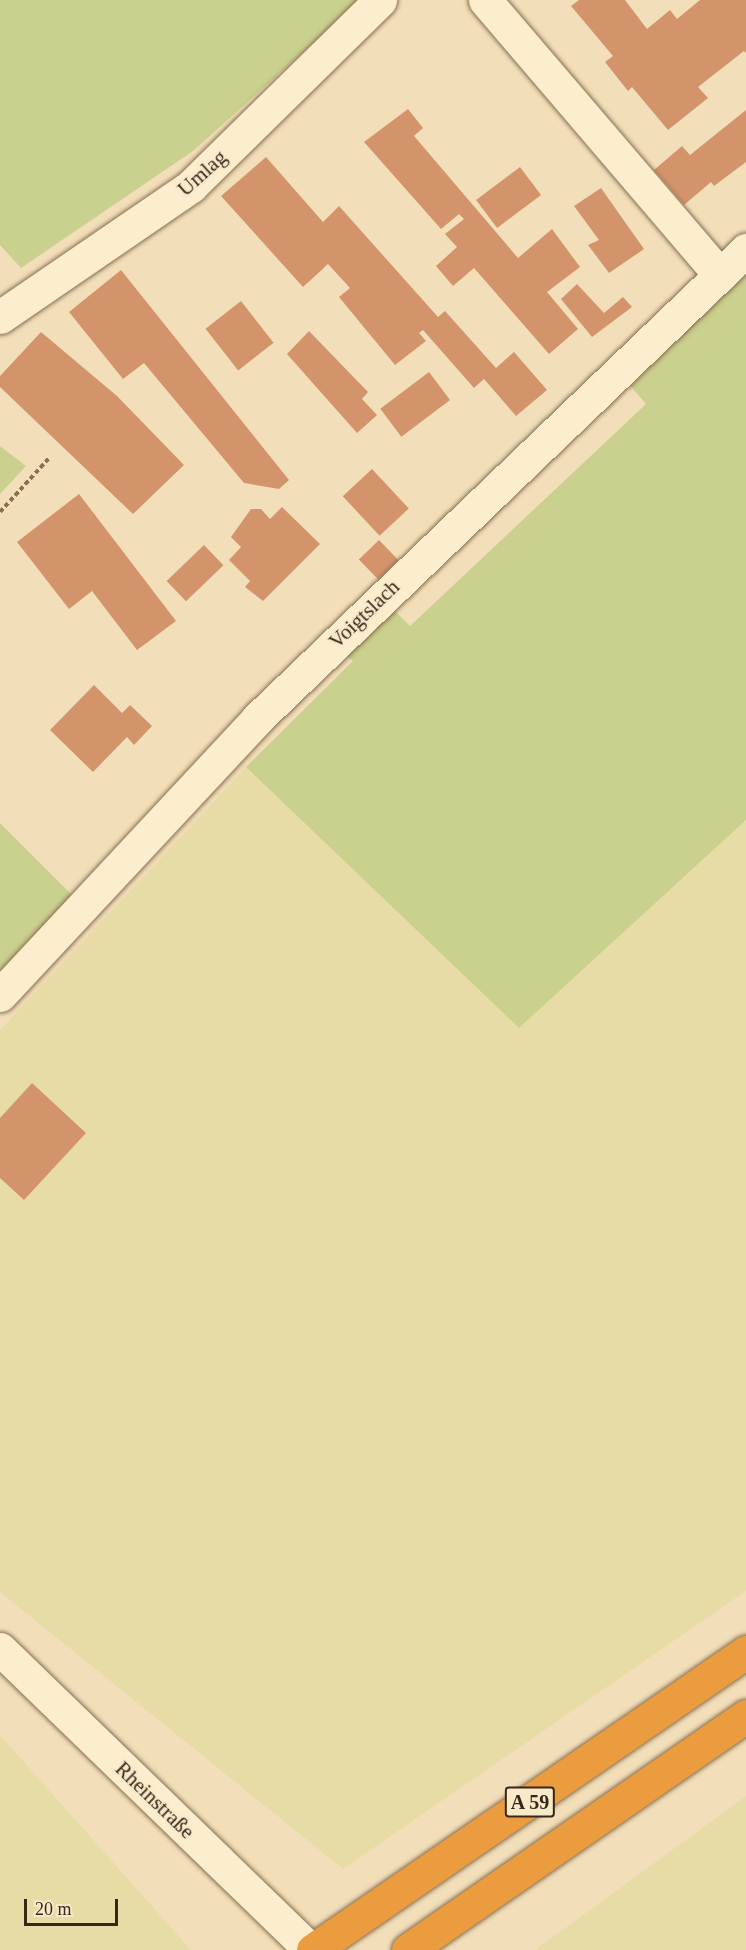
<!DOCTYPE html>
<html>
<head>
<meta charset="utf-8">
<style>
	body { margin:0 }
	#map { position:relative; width:746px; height:1950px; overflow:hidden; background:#f2dfb9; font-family:"Times New Roman",serif }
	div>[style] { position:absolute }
	.farmland>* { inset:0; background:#e8dca6 }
	.green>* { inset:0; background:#cad08d }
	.building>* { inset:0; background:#d4946b; transform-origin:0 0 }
	.path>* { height:4px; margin-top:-2px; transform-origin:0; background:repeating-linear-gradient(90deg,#896e52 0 4.5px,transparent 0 7.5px) }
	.roads { filter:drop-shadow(0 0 2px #896e52) drop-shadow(0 0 2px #896e52) }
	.minor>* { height:33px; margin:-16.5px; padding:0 16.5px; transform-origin:16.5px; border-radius:16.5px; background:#fcedcd }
	.highway>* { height:33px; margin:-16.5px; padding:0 16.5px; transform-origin:16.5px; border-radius:16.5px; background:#eb9c3f }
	span { translate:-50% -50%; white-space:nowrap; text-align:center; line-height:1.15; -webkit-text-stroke:4.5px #f8eac9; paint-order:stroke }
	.shield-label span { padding:2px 4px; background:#f8eac9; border:2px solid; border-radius:4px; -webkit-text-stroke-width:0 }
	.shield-label { font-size:20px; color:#372719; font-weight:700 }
	.street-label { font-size:21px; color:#372719 }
	.scale { position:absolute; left:24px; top:1899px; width:94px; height:27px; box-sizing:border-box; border:3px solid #372719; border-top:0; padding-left:8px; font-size:18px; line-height:21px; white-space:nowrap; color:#372719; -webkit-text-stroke:4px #f8eac9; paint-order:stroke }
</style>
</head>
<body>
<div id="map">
	<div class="farmland">
		<i style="clip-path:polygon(246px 767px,519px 1028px,746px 820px,746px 1591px,343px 1869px,0 1592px,0 1030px)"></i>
		<i style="clip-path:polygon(0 1735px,191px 1950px,0 1950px)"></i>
		<i style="clip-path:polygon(746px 1796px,746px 1950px,535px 1950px)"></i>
	</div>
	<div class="green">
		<i style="clip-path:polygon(0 0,361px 0,193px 151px,21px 268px,0 245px)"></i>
		<i style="clip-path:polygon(746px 275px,746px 820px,519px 1028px,246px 767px,353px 661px,343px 653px,390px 606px,410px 626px,646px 404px,627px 382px)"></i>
		<i style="clip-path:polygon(0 446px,26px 466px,0 494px)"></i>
		<i style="clip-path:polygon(0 823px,73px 896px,0 975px)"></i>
	</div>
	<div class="building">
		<i style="clip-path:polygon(579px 0,625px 0,647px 29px,670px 10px,677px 19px,700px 0,746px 0,746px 53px,744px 51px,698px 87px,708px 98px,668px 130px,632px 87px,628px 91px,605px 62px,613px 56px,571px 6px)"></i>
		<i style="clip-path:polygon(408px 109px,423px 128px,414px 136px,518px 258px,552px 229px,580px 267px,547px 292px,578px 329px,549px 354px,474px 268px,453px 286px,436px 266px,457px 247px,445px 234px,464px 219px,459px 214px,441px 229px,364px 142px)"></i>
		<i style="clip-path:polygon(746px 110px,746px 162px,714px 186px,711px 182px,684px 205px,654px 170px,682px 146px,690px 155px)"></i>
		<i style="clip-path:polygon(266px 157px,323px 222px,339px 206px,438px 317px,445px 311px,496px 368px,514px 352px,547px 390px,516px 416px,484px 379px,474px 388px,423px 330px,419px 333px,426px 341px,395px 365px,339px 297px,350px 288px,328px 264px,303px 287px,221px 196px)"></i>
		<i style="left:520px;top:167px;width:35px;height:55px;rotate:53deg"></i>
		<i style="clip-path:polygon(601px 188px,644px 249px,609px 273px,588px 245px,599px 240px,574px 206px)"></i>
		<i style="clip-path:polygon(121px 270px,289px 480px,279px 489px,244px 483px,144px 363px,123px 379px,69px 312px)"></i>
		<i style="clip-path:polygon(577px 284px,604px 313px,623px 297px,632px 307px,592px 337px,561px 299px)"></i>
		<i style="left:241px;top:301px;width:53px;height:45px;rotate:52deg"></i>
		<i style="clip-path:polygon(309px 331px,368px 392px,362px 399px,377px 415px,357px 433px,287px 354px)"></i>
		<i style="clip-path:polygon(41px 332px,117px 396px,184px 465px,133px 514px,0 387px,0 376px)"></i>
		<i style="left:429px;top:372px;width:35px;height:61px;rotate:53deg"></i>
		<i style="left:372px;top:469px;width:54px;height:40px;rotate:47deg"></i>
		<i style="clip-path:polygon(79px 494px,176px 621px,137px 650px,92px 591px,69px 609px,17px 542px)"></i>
		<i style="clip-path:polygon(282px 507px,320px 544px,263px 601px,245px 587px,250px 581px,229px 560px,241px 547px,231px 537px,251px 509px,261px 509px,270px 519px)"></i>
		<i style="left:379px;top:540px;width:28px;height:28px;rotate:46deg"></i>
		<i style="left:204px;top:545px;width:28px;height:52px;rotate:46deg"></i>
		<i style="clip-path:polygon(94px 685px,122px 713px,130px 705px,152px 726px,134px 745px,127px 737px,93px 772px,50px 730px)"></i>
		<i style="clip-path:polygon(32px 1083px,86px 1133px,24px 1200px,0 1178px,0 1118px)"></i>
	</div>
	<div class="path">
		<i style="left:0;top:512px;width:74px;rotate:-47.7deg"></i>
	</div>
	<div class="roads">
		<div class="minor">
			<i style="left:485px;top:0;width:362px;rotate:49.5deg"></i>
			<i style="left:0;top:317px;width:232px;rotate:-34.4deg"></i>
			<i style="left:191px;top:186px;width:265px;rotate:-44.5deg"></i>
			<i style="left:0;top:995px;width:377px;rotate:-47deg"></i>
			<i style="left:257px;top:719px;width:678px;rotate:-43.8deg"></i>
			<i style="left:0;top:1649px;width:433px;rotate:44.1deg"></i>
		</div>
		<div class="highway">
			<i style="left:313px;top:1950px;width:526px;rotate:-34.54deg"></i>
			<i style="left:408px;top:1950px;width:411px;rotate:-34.7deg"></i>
		</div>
	</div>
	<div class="shield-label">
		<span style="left:530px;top:1802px">A 59</span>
	</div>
	<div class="street-label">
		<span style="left:202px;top:173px;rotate:-42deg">Umlag</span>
		<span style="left:364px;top:614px;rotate:-44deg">Voigtslach</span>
		<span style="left:155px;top:1800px;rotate:44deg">Rheinstraße</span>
	</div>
	<div class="scale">20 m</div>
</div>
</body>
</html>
